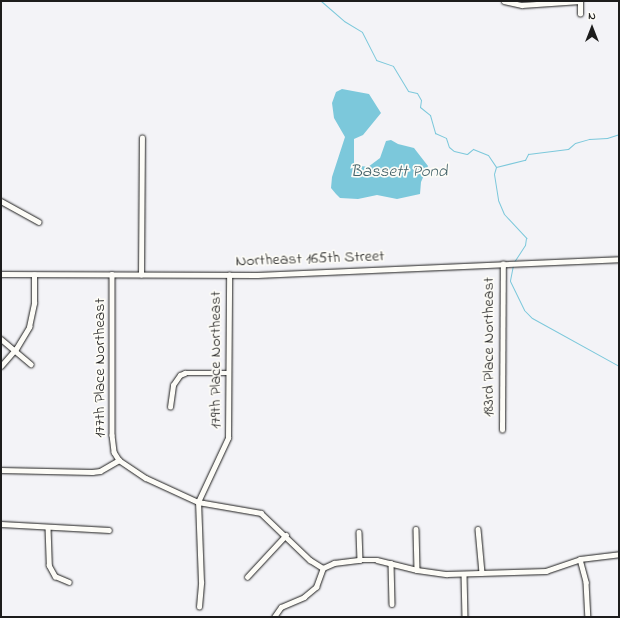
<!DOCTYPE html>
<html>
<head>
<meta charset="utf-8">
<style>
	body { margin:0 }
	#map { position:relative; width:620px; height:618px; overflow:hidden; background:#f3f3f7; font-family:"Indie Flower",sans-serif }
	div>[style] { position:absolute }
	.water>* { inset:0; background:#7cc8db }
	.stream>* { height:1px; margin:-0.5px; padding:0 0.5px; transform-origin:0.5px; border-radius:0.5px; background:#7cc8db }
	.roads { filter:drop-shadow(0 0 1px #1c1c1c) drop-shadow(0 0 1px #1c1c1c) }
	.minor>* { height:4.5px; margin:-2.25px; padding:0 2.25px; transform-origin:2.25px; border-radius:2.25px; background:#fdfcf7 }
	span { translate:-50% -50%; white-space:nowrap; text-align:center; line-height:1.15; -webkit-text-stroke:3.5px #fdfcf7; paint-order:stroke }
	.street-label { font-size:16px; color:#1c1c1c }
	.water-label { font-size:17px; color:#426168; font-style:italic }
	.frame { position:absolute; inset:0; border:2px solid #1c1c1c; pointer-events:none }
	.north { position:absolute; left:572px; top:8px; width:40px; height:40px; -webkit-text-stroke:3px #fdfcf7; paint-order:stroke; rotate:0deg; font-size:11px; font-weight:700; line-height:16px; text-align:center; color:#1c1c1c }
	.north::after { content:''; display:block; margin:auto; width:14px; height:18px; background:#1c1c1c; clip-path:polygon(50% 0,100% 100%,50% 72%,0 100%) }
</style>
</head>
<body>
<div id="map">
	<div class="water">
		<i style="clip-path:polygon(342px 89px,369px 94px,381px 113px,363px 135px,354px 139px,354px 165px,368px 167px,380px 158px,386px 141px,391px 140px,398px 144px,414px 148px,428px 166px,421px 182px,420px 194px,397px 199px,377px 195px,358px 199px,340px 198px,336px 194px,331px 188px,332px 177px,345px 137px,334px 118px,332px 103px,336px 92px)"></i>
	</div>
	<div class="stream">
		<i style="left:321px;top:1px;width:30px;rotate:41deg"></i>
		<i style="left:344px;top:21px;width:21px;rotate:31deg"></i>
		<i style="left:362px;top:32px;width:31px;rotate:63deg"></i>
		<i style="left:376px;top:60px;width:18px;rotate:19deg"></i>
		<i style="left:393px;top:66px;width:29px;rotate:59deg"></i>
		<i style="left:408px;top:91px;width:9px;rotate:13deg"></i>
		<i style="left:417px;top:93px;width:8px;rotate:60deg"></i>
		<i style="left:421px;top:100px;width:7px;rotate:98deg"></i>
		<i style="left:420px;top:107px;width:13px;rotate:39deg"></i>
		<i style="left:430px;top:115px;width:19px;rotate:74deg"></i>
		<i style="left:435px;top:133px;width:12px;rotate:24deg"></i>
		<i style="left:446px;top:138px;width:9px;rotate:72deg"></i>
		<i style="left:449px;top:147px;width:6px;rotate:39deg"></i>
		<i style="left:454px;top:151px;width:13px;rotate:13deg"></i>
		<i style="left:467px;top:154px;width:8px;rotate:-40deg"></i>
		<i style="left:473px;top:149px;width:16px;rotate:22deg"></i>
		<i style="left:488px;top:155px;width:14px;rotate:56deg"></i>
		<i style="left:496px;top:167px;width:7px;rotate:106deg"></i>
		<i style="left:494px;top:174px;width:26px;rotate:81deg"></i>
		<i style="left:498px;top:200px;width:15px;rotate:67deg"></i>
		<i style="left:504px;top:214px;width:33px;rotate:47deg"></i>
		<i style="left:526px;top:238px;width:7px;rotate:98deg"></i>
		<i style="left:525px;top:245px;width:20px;rotate:123deg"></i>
		<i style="left:496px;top:167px;width:30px;rotate:-14deg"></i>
		<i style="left:525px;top:160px;width:7px;rotate:-63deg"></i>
		<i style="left:528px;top:154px;width:40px;rotate:-7.1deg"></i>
		<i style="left:568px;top:149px;width:9px;rotate:-41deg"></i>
		<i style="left:575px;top:143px;width:15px;rotate:-16deg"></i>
		<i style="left:589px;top:139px;width:18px;rotate:-3deg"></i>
		<i style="left:607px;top:138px;width:13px;rotate:-18deg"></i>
		<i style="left:513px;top:265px;width:16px;rotate:101deg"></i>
		<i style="left:510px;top:281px;width:32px;rotate:64deg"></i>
		<i style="left:524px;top:310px;width:11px;rotate:45deg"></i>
		<i style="left:532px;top:318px;width:99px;rotate:28.9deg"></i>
	</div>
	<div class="roads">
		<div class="minor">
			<i style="left:504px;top:1px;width:18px;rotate:13deg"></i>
			<i style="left:522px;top:5px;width:58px;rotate:-3.9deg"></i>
			<i style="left:580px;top:14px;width:13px;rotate:-90deg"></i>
			<i style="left:1px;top:201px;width:43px;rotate:28.9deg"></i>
			<i style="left:1px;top:274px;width:256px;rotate:0.2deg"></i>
			<i style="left:257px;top:275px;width:362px;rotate:-2.5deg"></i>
			<i style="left:112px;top:274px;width:161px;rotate:90deg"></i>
			<i style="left:112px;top:435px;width:17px;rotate:83deg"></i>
			<i style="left:114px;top:452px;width:9px;rotate:58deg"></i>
			<i style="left:141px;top:275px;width:137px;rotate:-89.6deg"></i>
			<i style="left:1px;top:339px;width:39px;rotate:40deg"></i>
			<i style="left:1px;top:366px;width:23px;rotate:-49deg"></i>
			<i style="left:16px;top:349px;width:26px;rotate:-59deg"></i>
			<i style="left:29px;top:327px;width:25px;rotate:-78deg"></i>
			<i style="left:34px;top:303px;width:28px;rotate:-90deg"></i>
			<i style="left:170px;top:407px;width:22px;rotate:-82deg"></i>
			<i style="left:173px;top:385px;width:12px;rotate:-55deg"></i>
			<i style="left:180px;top:375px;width:5px;rotate:-22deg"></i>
			<i style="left:185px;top:373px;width:44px"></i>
			<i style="left:502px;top:430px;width:166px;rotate:-89.7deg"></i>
			<i style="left:1px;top:470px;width:91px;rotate:1.3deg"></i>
			<i style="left:92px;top:472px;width:8px;rotate:-7deg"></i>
			<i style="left:100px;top:471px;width:22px;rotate:-30deg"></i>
			<i style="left:119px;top:460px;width:32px;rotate:34deg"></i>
			<i style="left:146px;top:478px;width:57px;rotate:24.8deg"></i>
			<i style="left:198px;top:502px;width:64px;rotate:9.9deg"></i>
			<i style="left:261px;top:513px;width:68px;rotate:43.8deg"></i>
			<i style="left:310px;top:560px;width:15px;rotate:32deg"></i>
			<i style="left:1px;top:524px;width:108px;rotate:3.2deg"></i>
			<i style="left:48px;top:527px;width:38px;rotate:88deg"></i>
			<i style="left:49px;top:565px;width:13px;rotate:61deg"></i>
			<i style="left:55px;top:576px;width:15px;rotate:23deg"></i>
			<i style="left:416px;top:529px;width:41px;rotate:88.6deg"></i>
			<i style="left:478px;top:529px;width:44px;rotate:84.8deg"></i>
			<i style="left:359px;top:532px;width:28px;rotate:88deg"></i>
			<i style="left:580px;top:559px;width:24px;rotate:75deg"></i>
			<i style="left:586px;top:582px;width:35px;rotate:87deg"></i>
			<i style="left:391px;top:563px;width:41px;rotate:88.6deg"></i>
			<i style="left:323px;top:568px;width:12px;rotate:-24deg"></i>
			<i style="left:334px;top:563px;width:26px;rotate:-7deg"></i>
			<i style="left:360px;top:560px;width:17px"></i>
			<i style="left:377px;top:560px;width:41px;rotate:14deg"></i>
			<i style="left:417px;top:570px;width:30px;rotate:8deg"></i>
			<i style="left:447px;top:574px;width:99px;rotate:-1.7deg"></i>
			<i style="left:546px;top:571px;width:36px;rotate:-19deg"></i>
			<i style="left:580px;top:559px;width:39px;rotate:-7deg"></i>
			<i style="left:464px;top:574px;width:43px;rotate:88.7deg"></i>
			<i style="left:247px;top:577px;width:57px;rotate:-47.1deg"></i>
			<i style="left:199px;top:607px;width:25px;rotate:-85deg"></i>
			<i style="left:201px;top:582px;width:80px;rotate:-92.1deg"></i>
			<i style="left:198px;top:502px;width:71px;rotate:-64.9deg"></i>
			<i style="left:228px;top:438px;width:163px;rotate:-89.6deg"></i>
			<i style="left:274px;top:617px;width:12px;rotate:-55deg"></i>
			<i style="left:281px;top:607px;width:25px;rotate:-23deg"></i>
			<i style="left:304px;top:597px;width:16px;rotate:-40deg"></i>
			<i style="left:316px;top:587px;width:20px;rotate:-70deg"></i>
		</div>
	</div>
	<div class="street-label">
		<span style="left:310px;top:259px;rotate:-2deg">Northeast 165th Street</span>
		<span style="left:489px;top:347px;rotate:-90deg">183rd Place Northeast</span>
		<span style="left:216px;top:360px;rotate:-90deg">179th Place Northeast</span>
		<span style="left:100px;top:368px;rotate:-90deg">177th Place Northeast</span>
	</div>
	<div class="water-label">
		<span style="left:399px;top:172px">Bassett Pond</span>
	</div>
	<div class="frame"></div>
	<div class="north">N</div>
</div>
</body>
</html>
